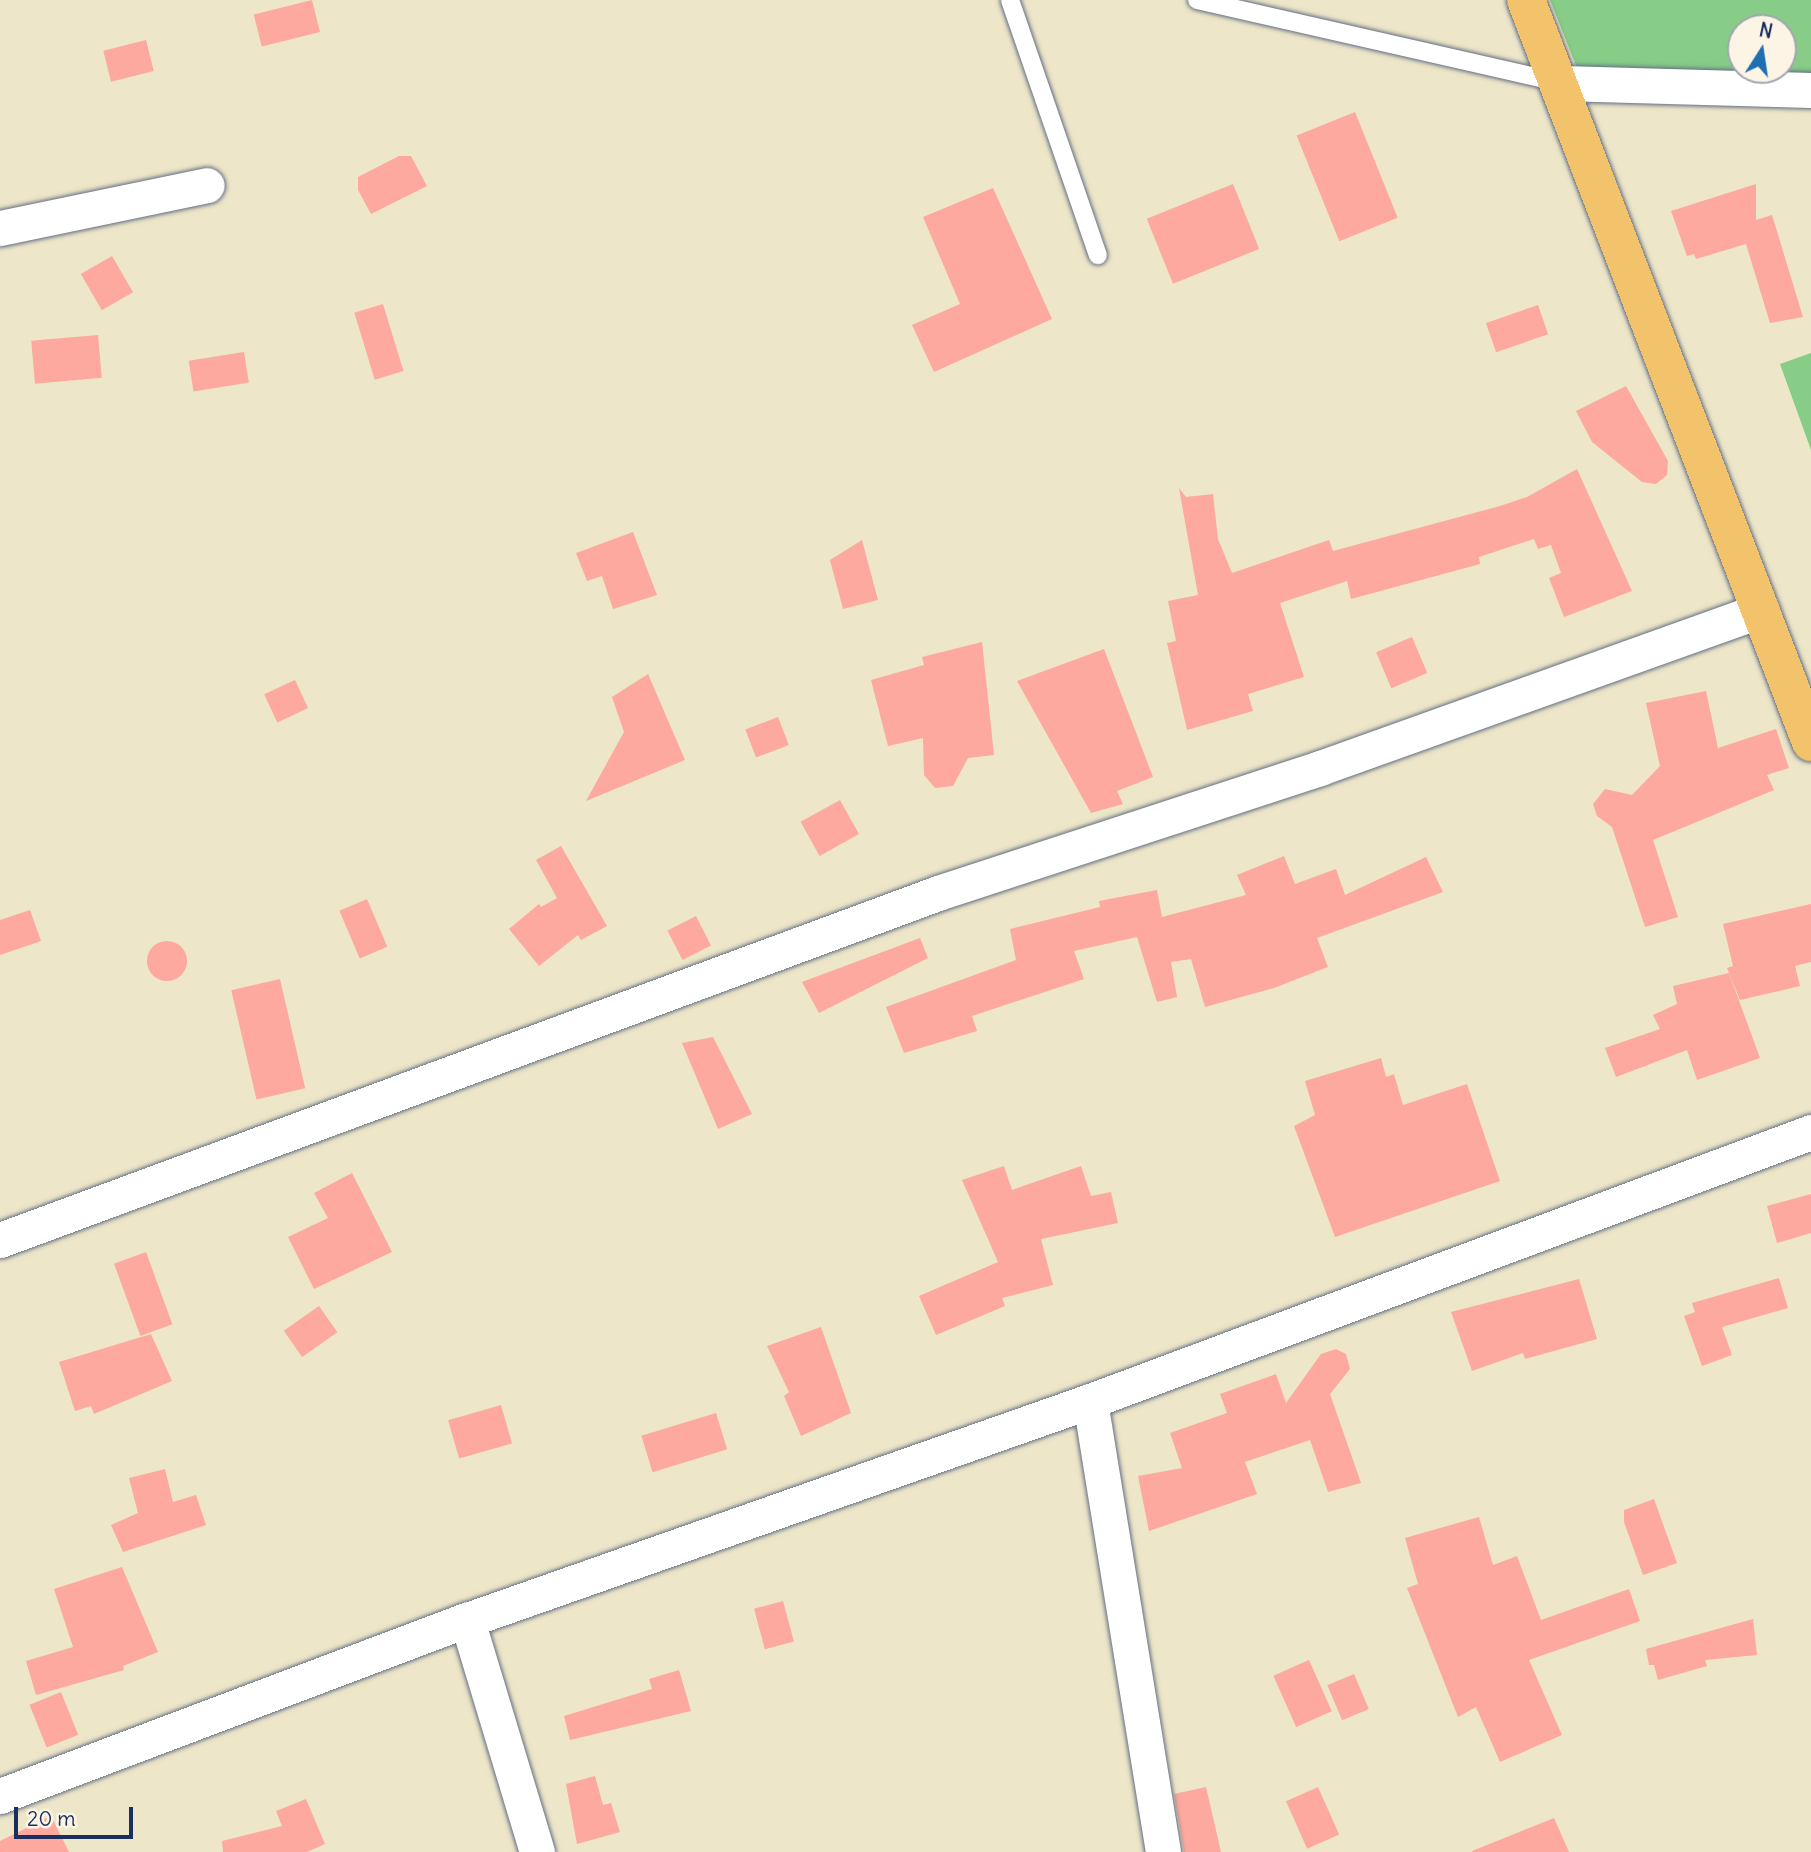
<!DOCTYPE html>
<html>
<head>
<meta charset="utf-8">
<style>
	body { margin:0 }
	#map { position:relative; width:1811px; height:1852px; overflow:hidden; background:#ede6c8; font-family:Delius,sans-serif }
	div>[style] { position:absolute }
	.green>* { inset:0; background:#87cc87 }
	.building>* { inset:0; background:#fda99f; transform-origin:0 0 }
	.round { border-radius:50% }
	.roads { filter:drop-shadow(0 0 2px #646f83) drop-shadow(0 0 2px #646f83) }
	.service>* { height:18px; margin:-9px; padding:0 9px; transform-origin:9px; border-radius:9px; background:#fff }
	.minor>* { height:35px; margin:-17.5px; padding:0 17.5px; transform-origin:17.5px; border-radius:17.5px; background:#fff }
	.trunk>* { height:38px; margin:-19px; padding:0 19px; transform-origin:19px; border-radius:19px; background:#f2c36a }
	span { translate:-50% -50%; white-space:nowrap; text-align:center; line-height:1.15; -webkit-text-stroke:5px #fcf5e5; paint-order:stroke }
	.north { position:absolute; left:1727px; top:14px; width:70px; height:70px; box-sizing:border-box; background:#fcf5e5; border:2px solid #a2a6af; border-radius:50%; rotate:12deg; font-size:19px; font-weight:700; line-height:28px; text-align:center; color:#1b2f5e }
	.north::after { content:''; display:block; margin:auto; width:24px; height:32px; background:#1f6fb2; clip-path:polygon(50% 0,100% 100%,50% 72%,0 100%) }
	.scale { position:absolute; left:14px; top:1807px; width:119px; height:32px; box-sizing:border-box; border:4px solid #1b2f5e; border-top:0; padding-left:9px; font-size:21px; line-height:24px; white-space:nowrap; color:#1b2f5e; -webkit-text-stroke:5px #fcf5e5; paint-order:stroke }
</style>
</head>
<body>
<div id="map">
	<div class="green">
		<i style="clip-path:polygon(evenodd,1550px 0,1811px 0,1811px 74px,1577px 68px,1550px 0,1741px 28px,1783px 28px,1783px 70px,1741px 70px,1741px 28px)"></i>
		<i style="clip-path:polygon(1811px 353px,1811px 450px,1780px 364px)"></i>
	</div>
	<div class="building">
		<i style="left:312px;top:0;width:33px;height:60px;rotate:76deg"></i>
		<i style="left:146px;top:40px;width:32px;height:44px;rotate:76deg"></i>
		<i style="left:1355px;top:112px;width:114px;height:63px;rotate:68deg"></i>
		<i style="clip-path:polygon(399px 156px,411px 156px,427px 186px,371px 214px,358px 190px,358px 177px)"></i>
		<i style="left:1233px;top:184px;width:70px;height:93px;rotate:68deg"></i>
		<i style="clip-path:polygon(1756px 184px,1756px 220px,1772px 215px,1803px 317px,1770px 323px,1746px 244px,1696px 259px,1694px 254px,1687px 256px,1671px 211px)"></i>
		<i style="clip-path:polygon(993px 188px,1052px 319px,934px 372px,912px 325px,960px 304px,923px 217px)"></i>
		<i style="left:112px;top:256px;width:42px;height:36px;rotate:60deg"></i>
		<i style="left:383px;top:304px;width:70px;height:30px;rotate:73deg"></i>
		<i style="left:1538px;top:305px;width:31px;height:55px;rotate:71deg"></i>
		<i style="left:98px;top:335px;width:43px;height:67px;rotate:85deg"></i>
		<i style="left:244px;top:352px;width:31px;height:56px;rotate:81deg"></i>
		<i style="clip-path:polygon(1626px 386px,1668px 461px,1667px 475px,1656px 484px,1642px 482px,1592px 442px,1576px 411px)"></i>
		<i style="clip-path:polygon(1577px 469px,1632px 591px,1564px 617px,1549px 578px,1561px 573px,1551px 545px,1538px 549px,1534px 539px,1479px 557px,1480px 564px,1351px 599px,1347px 581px,1280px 603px,1304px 677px,1248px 694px,1253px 711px,1187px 730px,1167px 643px,1176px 641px,1168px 601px,1198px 595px,1179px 488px,1186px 497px,1213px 494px,1218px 539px,1232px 573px,1329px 540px,1333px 551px,1500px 506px,1527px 497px)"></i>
		<i style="clip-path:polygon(633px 532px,657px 595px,613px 609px,602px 576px,587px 581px,576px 553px)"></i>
		<i style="clip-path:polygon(862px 540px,878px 600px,843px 609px,830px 560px)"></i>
		<i style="left:1412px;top:637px;width:39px;height:39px;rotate:67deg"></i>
		<i style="clip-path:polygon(982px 642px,994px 755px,968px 758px,953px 786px,935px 788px,924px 775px,923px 738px,888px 746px,871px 680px,924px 665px,922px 657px)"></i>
		<i style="clip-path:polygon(1104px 649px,1153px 777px,1117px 791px,1123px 804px,1091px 813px,1017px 681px)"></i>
		<i style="clip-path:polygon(648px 674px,685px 760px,586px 801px,624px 732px,612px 697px)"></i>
		<i style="left:295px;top:680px;width:31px;height:34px;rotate:65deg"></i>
		<i style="clip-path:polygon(1706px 691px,1718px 748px,1776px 729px,1789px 768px,1767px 775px,1774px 790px,1653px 840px,1678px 917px,1645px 927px,1612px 827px,1597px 816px,1593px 804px,1605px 789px,1632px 795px,1660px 766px,1646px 703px)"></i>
		<i style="left:778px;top:717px;width:30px;height:35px;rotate:69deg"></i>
		<i style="left:840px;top:800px;width:39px;height:45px;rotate:61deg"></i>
		<i style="clip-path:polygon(561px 846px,607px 926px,581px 940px,578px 935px,539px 966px,509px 929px,539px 904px,541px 907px,557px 898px,536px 860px)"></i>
		<i style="clip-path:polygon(1284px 856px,1295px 884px,1336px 869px,1345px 895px,1426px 857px,1443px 892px,1317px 938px,1328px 967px,1274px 988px,1205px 1007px,1191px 959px,1171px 962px,1177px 997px,1157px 1002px,1137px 937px,1074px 951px,1084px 979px,972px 1016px,977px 1031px,904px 1053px,886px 1007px,1016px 960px,1010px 929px,1100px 907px,1099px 901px,1157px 890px,1162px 917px,1246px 895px,1237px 875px)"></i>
		<i style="left:367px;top:899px;width:52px;height:30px;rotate:67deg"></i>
		<i style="clip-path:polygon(1811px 904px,1811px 962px,1795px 966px,1800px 986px,1740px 1000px,1727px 968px,1733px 966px,1723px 924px)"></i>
		<i style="clip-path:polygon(30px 910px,41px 941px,0 955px,0 920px)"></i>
		<i style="left:696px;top:916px;width:33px;height:32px;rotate:63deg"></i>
		<i style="clip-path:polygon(920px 938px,928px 958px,819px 1013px,802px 982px)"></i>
		<i class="round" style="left:147px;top:941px;width:40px;height:40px"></i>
		<i style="clip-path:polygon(1729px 973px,1760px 1058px,1697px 1080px,1687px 1050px,1616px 1077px,1605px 1048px,1660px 1029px,1653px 1015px,1677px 1004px,1673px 986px)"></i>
		<i style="left:280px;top:979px;width:112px;height:50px;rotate:77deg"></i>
		<i style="clip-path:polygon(713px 1037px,752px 1114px,718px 1129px,682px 1043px)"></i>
		<i style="clip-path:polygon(1381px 1058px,1386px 1077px,1394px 1074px,1403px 1105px,1467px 1084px,1500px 1181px,1335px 1237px,1294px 1126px,1315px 1115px,1305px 1081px)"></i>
		<i style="clip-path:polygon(1004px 1166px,1012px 1190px,1081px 1166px,1091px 1196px,1111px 1192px,1118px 1223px,1041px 1239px,1053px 1285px,1002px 1298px,1005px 1306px,936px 1335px,919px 1296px,998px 1262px,962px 1180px)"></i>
		<i style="clip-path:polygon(352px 1173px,392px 1252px,314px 1289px,288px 1237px,328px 1218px,314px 1193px)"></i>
		<i style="clip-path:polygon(1811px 1194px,1811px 1233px,1777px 1243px,1767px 1206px)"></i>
		<i style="left:146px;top:1252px;width:77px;height:34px;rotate:70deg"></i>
		<i style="clip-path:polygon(1779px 1278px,1788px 1308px,1722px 1327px,1732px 1355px,1702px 1366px,1684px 1316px,1695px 1312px,1692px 1303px)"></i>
		<i style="clip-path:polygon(1579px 1279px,1597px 1339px,1525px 1359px,1523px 1353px,1472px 1371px,1451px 1312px)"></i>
		<i style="left:319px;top:1306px;width:32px;height:43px;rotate:55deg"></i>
		<i style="clip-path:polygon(821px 1327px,851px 1413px,801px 1436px,784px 1396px,789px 1392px,767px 1346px)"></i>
		<i style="clip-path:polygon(151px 1334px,172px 1381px,94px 1414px,91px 1406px,75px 1411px,59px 1362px)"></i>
		<i style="clip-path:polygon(1336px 1349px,1346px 1354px,1350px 1369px,1330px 1394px,1361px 1483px,1328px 1492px,1310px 1440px,1245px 1462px,1257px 1494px,1149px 1531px,1138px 1476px,1182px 1468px,1170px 1433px,1227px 1413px,1220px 1394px,1276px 1374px,1286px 1403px,1321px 1354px)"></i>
		<i style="left:501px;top:1405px;width:40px;height:55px;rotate:74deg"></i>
		<i style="left:716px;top:1413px;width:38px;height:78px;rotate:73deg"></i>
		<i style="clip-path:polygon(165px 1469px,173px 1502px,196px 1495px,206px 1525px,123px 1552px,111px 1525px,138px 1513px,129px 1478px)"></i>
		<i style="clip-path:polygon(1654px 1499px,1677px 1563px,1643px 1575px,1624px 1522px,1624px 1510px)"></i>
		<i style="clip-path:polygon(1479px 1517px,1493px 1565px,1517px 1556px,1541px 1620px,1629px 1589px,1640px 1621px,1529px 1660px,1562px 1735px,1500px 1762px,1476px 1707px,1458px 1717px,1407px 1588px,1418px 1584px,1405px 1538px)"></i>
		<i style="clip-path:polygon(122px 1567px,158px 1652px,123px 1666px,124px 1670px,36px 1695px,26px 1661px,73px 1647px,54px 1589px)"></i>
		<i style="left:783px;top:1601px;width:42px;height:30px;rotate:75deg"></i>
		<i style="clip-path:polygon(1753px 1619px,1757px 1655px,1705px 1660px,1707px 1666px,1658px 1680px,1654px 1665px,1649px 1665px,1646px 1649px)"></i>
		<i style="left:1309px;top:1660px;width:56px;height:39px;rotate:66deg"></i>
		<i style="clip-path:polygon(679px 1670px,691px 1711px,570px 1740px,564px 1716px,652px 1689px,649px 1679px)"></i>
		<i style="left:1354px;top:1674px;width:38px;height:29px;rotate:67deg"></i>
		<i style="left:61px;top:1692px;width:46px;height:34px;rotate:68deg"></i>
		<i style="clip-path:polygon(595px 1776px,603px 1805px,611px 1803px,620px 1832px,577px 1844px,566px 1784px)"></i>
		<i style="clip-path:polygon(1206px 1787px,1221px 1852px,1184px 1852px,1174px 1794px)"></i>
		<i style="left:1318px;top:1787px;width:52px;height:35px;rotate:66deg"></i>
		<i style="clip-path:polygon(306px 1799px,325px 1844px,307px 1852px,223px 1852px,222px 1841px,282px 1826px,276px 1811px)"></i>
		<i style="clip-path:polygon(51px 1816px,69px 1852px,0 1852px,0 1841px)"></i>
		<i style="clip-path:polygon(1554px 1818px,1569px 1852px,1473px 1852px,1472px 1851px)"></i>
	</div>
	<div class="roads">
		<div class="service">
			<i style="left:1010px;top:0;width:270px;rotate:71deg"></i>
			<i style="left:1197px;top:0;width:370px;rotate:12.8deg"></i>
		</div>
		<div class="minor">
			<i style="left:1561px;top:83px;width:250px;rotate:1.6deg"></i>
			<i style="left:0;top:228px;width:211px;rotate:-11.7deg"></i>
			<i style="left:0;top:1240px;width:1000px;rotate:-20.3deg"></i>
			<i style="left:938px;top:893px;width:402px;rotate:-18.1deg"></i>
			<i style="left:1320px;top:768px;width:469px;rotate:-19.7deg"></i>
			<i style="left:1090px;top:1401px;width:457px;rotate:80.8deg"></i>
			<i style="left:467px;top:1620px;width:242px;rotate:73.2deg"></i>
			<i style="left:0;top:1796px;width:499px;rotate:-20.7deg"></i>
			<i style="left:467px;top:1620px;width:660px;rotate:-19.37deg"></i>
			<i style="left:1090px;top:1401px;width:770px;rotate:-20.46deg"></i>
		</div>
		<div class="trunk">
			<i style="left:1526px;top:0;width:795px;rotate:68.99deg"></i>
		</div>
	</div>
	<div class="north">N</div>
	<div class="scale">20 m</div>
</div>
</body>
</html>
